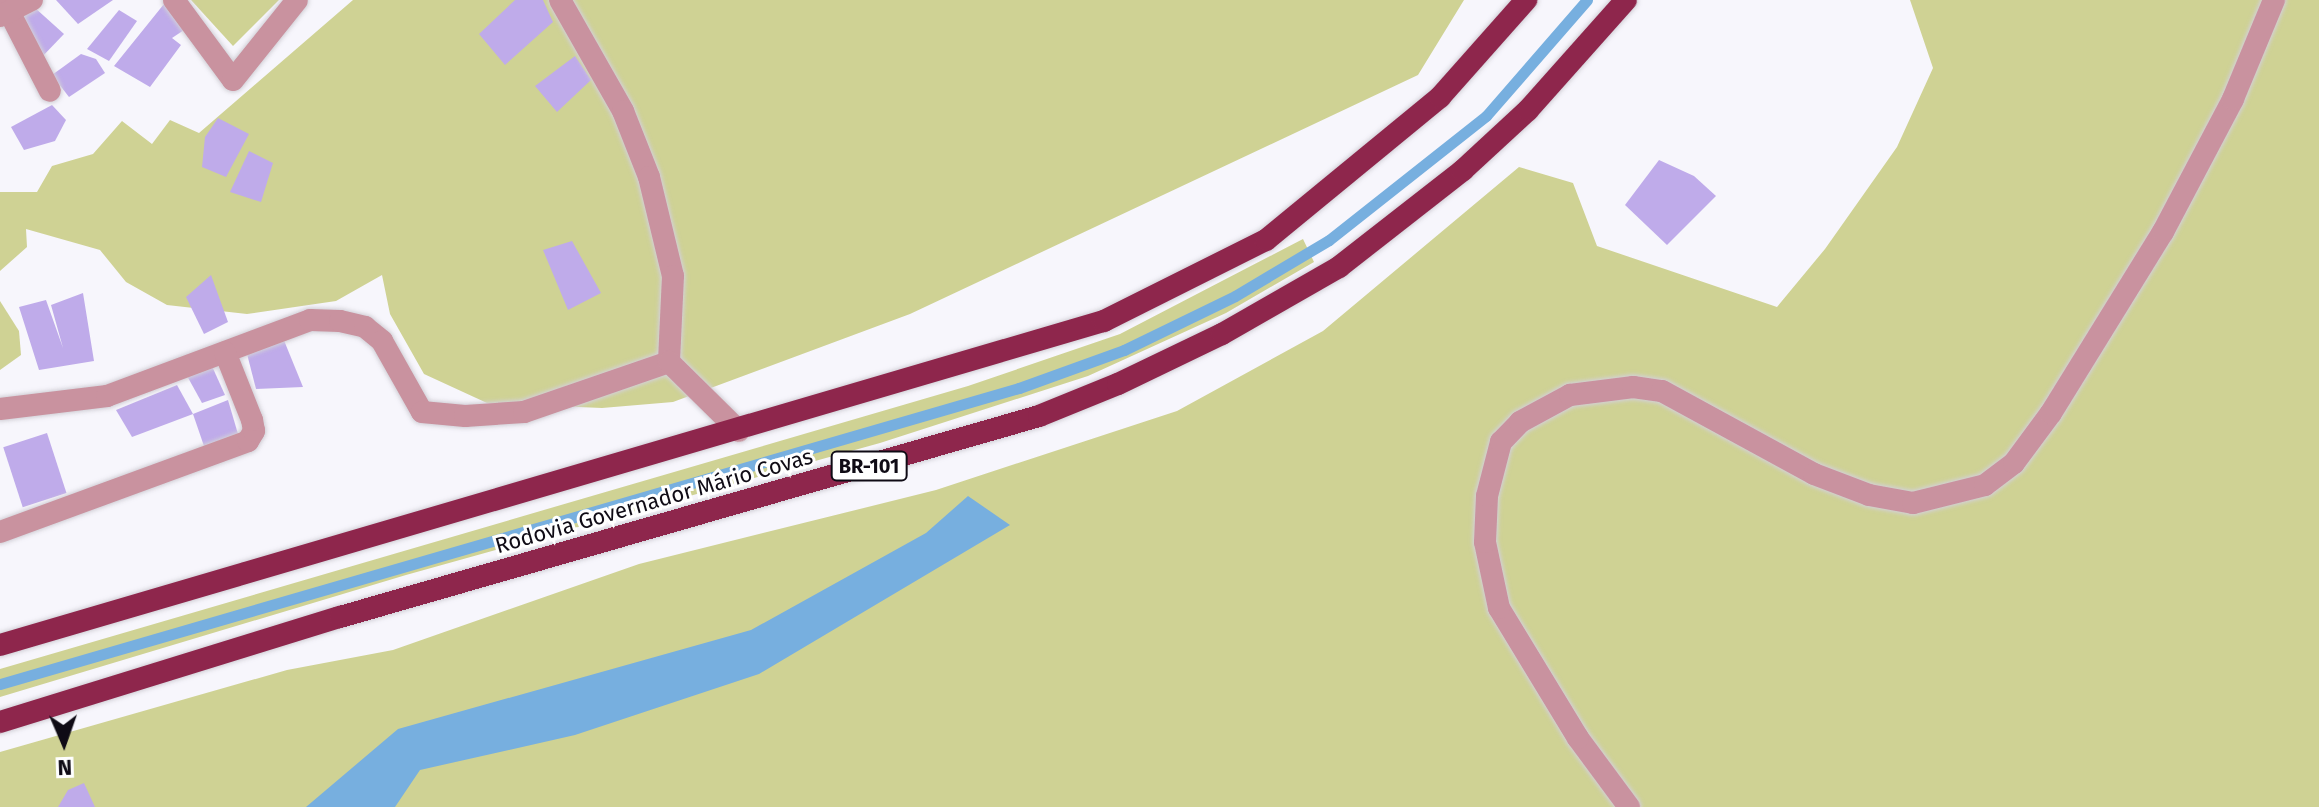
<!DOCTYPE html>
<html>
<head>
<meta charset="utf-8">
<style>
	body { margin:0 }
	#map { position:relative; width:2319px; height:807px; overflow:hidden; background:#f7f6fc; font-family:"Fira Sans",sans-serif }
	div>[style] { position:absolute }
	.green>* { inset:0; background:#cfd294 }
	.water>* { inset:0; background:#77afdf }
	.stream>* { height:11px; margin:-5.5px; padding:0 5.5px; transform-origin:5.5px; border-radius:5.5px; background:#77afdf }
	.building>* { inset:0; background:#bfabea; transform-origin:0 0 }
	.roads { filter:drop-shadow(0 0 2px #d2d0d7) drop-shadow(0 0 2px #d2d0d7) }
	.minor>* { height:22px; margin:-11px; padding:0 11px; transform-origin:11px; border-radius:11px; background:#c9929f }
	.trunk>* { height:22px; margin:-11px; padding:0 11px; transform-origin:11px; border-radius:11px; background:#8e264c }
	span { translate:-50% -50%; white-space:nowrap; text-align:center; line-height:1.15; -webkit-text-stroke:6px #fff; paint-order:stroke }
	.shield-label span { padding:2px 6px; background:#fff; border:2px solid; border-radius:6px; -webkit-text-stroke-width:0 }
	.shield-label { font-size:20px; color:#0f0b15; font-weight:700 }
	.street-label { font-size:22px; color:#0f0b15 }
	.north { position:absolute; left:24px; top:703px; width:80px; height:80px; -webkit-text-stroke:6px #fff; paint-order:stroke; rotate:178deg; font-size:22px; font-weight:700; line-height:32px; text-align:center; color:#0f0b15 }
	.north::after { content:''; display:block; margin:auto; width:28px; height:36px; background:#0f0b15; clip-path:polygon(50% 0,100% 100%,50% 72%,0 100%) }
</style>
</head>
<body>
<div id="map">
	<div class="green">
		<i style="clip-path:polygon(191px 0,279px 0,233px 46px)"></i>
		<i style="clip-path:polygon(353px 0,1464px 0,1418px 75px,910px 314px,673px 402px,602px 408px,487px 403px,424px 374px,390px 314px,382px 275px,336px 301px,247px 314px,167px 305px,126px 282px,100px 250px,26px 229px,27px 247px,0 271px,0 192px,37px 192px,52px 166px,93px 154px,122px 121px,152px 144px,170px 120px,199px 133px)"></i>
		<i style="clip-path:polygon(1910px 0,2319px 0,2319px 807px,0 807px,0 752px,287px 670px,393px 650px,639px 564px,936px 490px,1177px 411px,1323px 331px,1519px 167px,1573px 183px,1597px 246px,1777px 307px,1825px 249px,1897px 147px,1933px 68px)"></i>
		<i style="clip-path:polygon(1303px 239px,1314px 262px,1226px 313px,1088px 376px,880px 443px,406px 575px,0 697px,0 669px,968px 386px,1120px 334px)"></i>
		<i style="clip-path:polygon(0 301px,19px 331px,21px 355px,0 370px)"></i>
	</div>
	<div class="water">
		<i style="clip-path:polygon(968px 496px,1010px 525px,759px 674px,575px 735px,420px 770px,395px 807px,306px 807px,398px 729px,751px 630px,926px 533px)"></i>
	</div>
	<div class="stream">
		<i style="left:0;top:684px;width:1061px;rotate:-16.2deg"></i>
		<i style="left:1019px;top:388px;width:112px;rotate:-19.9deg"></i>
		<i style="left:1124px;top:350px;width:123px;rotate:-25.9deg"></i>
		<i style="left:1235px;top:296px;width:109px;rotate:-30.8deg"></i>
		<i style="left:1329px;top:240px;width:200px;rotate:-38.3deg"></i>
		<i style="left:1486px;top:116px;width:154px;rotate:-49deg"></i>
	</div>
	<div class="building">
		<i style="clip-path:polygon(56px 0,113px 0,78px 24px)"></i>
		<i style="clip-path:polygon(515px 0,543px 0,553px 22px,505px 65px,479px 34px)"></i>
		<i style="clip-path:polygon(164px 4px,184px 30px,172px 38px,181px 45px,150px 87px,114px 66px)"></i>
		<i style="clip-path:polygon(34px 7px,64px 34px,39px 60px,14px 17px)"></i>
		<i style="clip-path:polygon(119px 10px,137px 21px,109px 61px,87px 49px)"></i>
		<i style="clip-path:polygon(81px 54px,96px 59px,105px 73px,69px 97px,52px 75px)"></i>
		<i style="clip-path:polygon(575px 56px,591px 80px,557px 112px,535px 86px)"></i>
		<i style="clip-path:polygon(52px 105px,66px 120px,55px 141px,24px 150px,11px 127px)"></i>
		<i style="clip-path:polygon(218px 118px,249px 134px,226px 177px,202px 167px,205px 137px)"></i>
		<i style="clip-path:polygon(249px 151px,273px 163px,261px 202px,230px 192px)"></i>
		<i style="clip-path:polygon(1659px 160px,1694px 176px,1716px 196px,1667px 245px,1625px 205px)"></i>
		<i style="clip-path:polygon(572px 241px,601px 293px,568px 310px,543px 250px)"></i>
		<i style="clip-path:polygon(211px 275px,228px 322px,204px 334px,186px 297px)"></i>
		<i style="clip-path:polygon(83px 293px,94px 361px,39px 370px,19px 307px,46px 300px,63px 348px,51px 305px)"></i>
		<i style="clip-path:polygon(283px 338px,303px 387px,256px 389px,246px 350px)"></i>
		<i style="clip-path:polygon(211px 364px,225px 395px,202px 403px,186px 374px)"></i>
		<i style="clip-path:polygon(177px 385px,193px 414px,132px 437px,116px 410px)"></i>
		<i style="clip-path:polygon(228px 400px,238px 434px,205px 449px,193px 414px)"></i>
		<i style="left:47px;top:433px;width:63px;height:46px;rotate:72deg"></i>
		<i style="clip-path:polygon(84px 783px,95px 807px,58px 807px,68px 790px)"></i>
	</div>
	<div class="roads">
		<div class="minor">
			<i style="left:3px;top:0;width:102px;rotate:62.7deg"></i>
			<i style="left:174px;top:0;width:99px;rotate:53.6deg"></i>
			<i style="left:233px;top:80px;width:102px;rotate:-51.3deg"></i>
			<i style="left:560px;top:0;width:128px;rotate:60.4deg"></i>
			<i style="left:623px;top:111px;width:71px;rotate:68.5deg"></i>
			<i style="left:649px;top:177px;width:102px;rotate:76.4deg"></i>
			<i style="left:673px;top:276px;width:86px;rotate:92.7deg"></i>
			<i style="left:0;top:16px;width:36px;rotate:-27deg"></i>
			<i style="left:0;top:409px;width:108px;rotate:-6.9deg"></i>
			<i style="left:107px;top:396px;width:217px;rotate:-20.5deg"></i>
			<i style="left:310px;top:320px;width:30px;rotate:2deg"></i>
			<i style="left:340px;top:321px;width:26px;rotate:13deg"></i>
			<i style="left:365px;top:327px;width:22px;rotate:39deg"></i>
			<i style="left:382px;top:341px;width:81px;rotate:60.6deg"></i>
			<i style="left:422px;top:412px;width:43px;rotate:5.3deg"></i>
			<i style="left:465px;top:416px;width:59px;rotate:-3.9deg"></i>
			<i style="left:524px;top:412px;width:153px;rotate:-19deg"></i>
			<i style="left:669px;top:362px;width:98px;rotate:44.6deg"></i>
			<i style="left:0;top:532px;width:264px;rotate:-20.1deg"></i>
			<i style="left:248px;top:441px;width:12px;rotate:-59deg"></i>
			<i style="left:254px;top:431px;width:11px;rotate:-100deg"></i>
			<i style="left:252px;top:420px;width:73px;rotate:-111.7deg"></i>
			<i style="left:1629px;top:807px;width:86px;rotate:-126.5deg"></i>
			<i style="left:1578px;top:738px;width:152px;rotate:-121.3deg"></i>
			<i style="left:1499px;top:608px;width:67px;rotate:-102deg"></i>
			<i style="left:1485px;top:542px;width:46px;rotate:-87.5deg"></i>
			<i style="left:1487px;top:496px;width:56px;rotate:-75.5deg"></i>
			<i style="left:1501px;top:442px;width:28px;rotate:-46deg"></i>
			<i style="left:1520px;top:422px;width:57px;rotate:-28.4deg"></i>
			<i style="left:1570px;top:395px;width:64px;rotate:-7.2deg"></i>
			<i style="left:1633px;top:387px;width:29px;rotate:8deg"></i>
			<i style="left:1662px;top:391px;width:173px;rotate:28.6deg"></i>
			<i style="left:1814px;top:474px;width:59px;rotate:20.9deg"></i>
			<i style="left:1869px;top:495px;width:45px;rotate:10.3deg"></i>
			<i style="left:1913px;top:503px;width:74px;rotate:-14deg"></i>
			<i style="left:1985px;top:485px;width:36px;rotate:-37deg"></i>
			<i style="left:2014px;top:463px;width:62px;rotate:-53.5deg"></i>
			<i style="left:2051px;top:413px;width:213px;rotate:-58.3deg"></i>
			<i style="left:2163px;top:232px;width:150px;rotate:-62.2deg"></i>
			<i style="left:2233px;top:99px;width:107px;rotate:-67.5deg"></i>
		</div>
		<div class="trunk">
			<i style="left:0;top:645px;width:1151px;rotate:-16.36deg"></i>
			<i style="left:1104px;top:321px;width:181px;rotate:-26.6deg"></i>
			<i style="left:1266px;top:240px;width:225px;rotate:-39.4deg"></i>
			<i style="left:1440px;top:97px;width:130px;rotate:-48.4deg"></i>
			<i style="left:0;top:722px;width:356px;rotate:-17.2deg"></i>
			<i style="left:340px;top:617px;width:727px;rotate:-16.04deg"></i>
			<i style="left:1039px;top:416px;width:85px;rotate:-22.1deg"></i>
			<i style="left:1118px;top:384px;width:115px;rotate:-25.7deg"></i>
			<i style="left:1222px;top:334px;width:135px;rotate:-29.8deg"></i>
			<i style="left:1339px;top:267px;width:157px;rotate:-38deg"></i>
			<i style="left:1463px;top:170px;width:88px;rotate:-42.7deg"></i>
			<i style="left:1528px;top:110px;width:147px;rotate:-48.3deg"></i>
		</div>
	</div>
	<div class="shield-label">
		<span style="left:869px;top:466px">BR-101</span>
	</div>
	<div class="street-label">
		<span style="left:654px;top:501px;rotate:-16deg">Rodovia Governador Mário Covas</span>
	</div>
	<div class="north">N</div>
</div>
</body>
</html>
